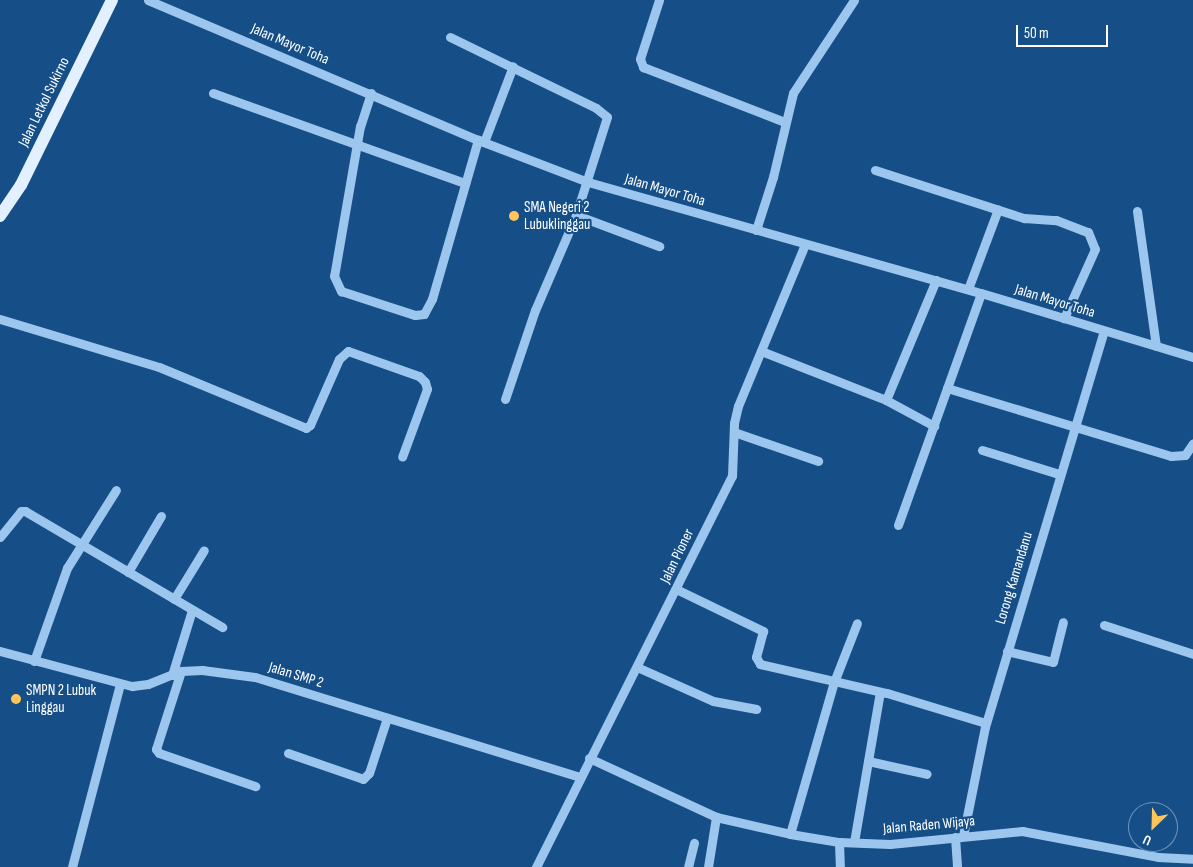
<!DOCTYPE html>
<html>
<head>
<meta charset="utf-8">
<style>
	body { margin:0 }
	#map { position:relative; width:1193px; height:867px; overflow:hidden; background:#164f88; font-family:"Sofia Sans Condensed",sans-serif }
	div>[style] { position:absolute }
	.minor>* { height:9px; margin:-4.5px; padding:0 4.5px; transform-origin:4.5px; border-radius:4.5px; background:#9cc6ee }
	.major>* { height:12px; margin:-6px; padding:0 6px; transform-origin:6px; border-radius:6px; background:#e3f0ff }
	.dots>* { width:14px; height:14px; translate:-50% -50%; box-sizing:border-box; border:2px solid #164f88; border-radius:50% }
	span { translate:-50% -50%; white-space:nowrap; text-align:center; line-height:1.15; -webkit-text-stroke:4.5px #164f88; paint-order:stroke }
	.street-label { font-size:15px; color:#fff }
	.poi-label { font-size:15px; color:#fff }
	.left { translate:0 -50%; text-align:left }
	.north { position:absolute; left:1128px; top:802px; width:50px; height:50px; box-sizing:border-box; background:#164f88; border:1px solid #7395b8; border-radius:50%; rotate:204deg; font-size:14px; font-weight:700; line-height:20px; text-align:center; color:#fff }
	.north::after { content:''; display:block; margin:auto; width:18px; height:22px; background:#ffc559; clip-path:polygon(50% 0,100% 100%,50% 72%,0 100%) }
	.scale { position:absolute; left:1016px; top:25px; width:92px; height:22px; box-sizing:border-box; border:2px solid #fff; border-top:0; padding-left:6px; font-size:15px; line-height:18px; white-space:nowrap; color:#fff; -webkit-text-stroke:4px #164f88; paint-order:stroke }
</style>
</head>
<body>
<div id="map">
	<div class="minor">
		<i style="left:148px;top:0;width:358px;rotate:23deg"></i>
		<i style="left:478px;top:140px;width:118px;rotate:20.9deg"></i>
		<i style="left:588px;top:182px;width:408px;rotate:15.8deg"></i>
		<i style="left:981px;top:293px;width:221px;rotate:16.8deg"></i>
		<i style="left:659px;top:0;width:62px;rotate:107.9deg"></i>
		<i style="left:640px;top:59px;width:9px;rotate:69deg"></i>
		<i style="left:643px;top:67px;width:152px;rotate:21.2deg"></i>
		<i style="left:450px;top:37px;width:162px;rotate:25.9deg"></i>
		<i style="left:596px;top:108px;width:14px;rotate:39deg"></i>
		<i style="left:607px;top:117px;width:103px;rotate:107.6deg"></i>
		<i style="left:576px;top:215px;width:103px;rotate:113.3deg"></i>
		<i style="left:535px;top:310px;width:94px;rotate:108.6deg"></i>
		<i style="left:213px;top:93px;width:268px;rotate:19.7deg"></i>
		<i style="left:371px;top:93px;width:35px;rotate:108deg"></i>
		<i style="left:360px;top:126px;width:152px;rotate:99.8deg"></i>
		<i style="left:334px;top:276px;width:17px;rotate:65deg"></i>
		<i style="left:341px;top:291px;width:78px;rotate:18deg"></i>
		<i style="left:415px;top:315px;width:9px;rotate:-6deg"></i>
		<i style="left:424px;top:314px;width:17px;rotate:-62deg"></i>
		<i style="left:432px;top:299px;width:166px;rotate:-73.9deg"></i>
		<i style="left:484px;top:142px;width:81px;rotate:-69.1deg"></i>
		<i style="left:875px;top:170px;width:157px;rotate:17.9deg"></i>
		<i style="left:1024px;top:218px;width:32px;rotate:4deg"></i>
		<i style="left:1056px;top:220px;width:34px;rotate:21deg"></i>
		<i style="left:1088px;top:232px;width:18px;rotate:68deg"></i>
		<i style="left:1095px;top:249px;width:76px;rotate:114.2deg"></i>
		<i style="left:1137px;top:211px;width:136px;rotate:82deg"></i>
		<i style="left:576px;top:215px;width:89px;rotate:20.5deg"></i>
		<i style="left:756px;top:230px;width:56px;rotate:-72.2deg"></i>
		<i style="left:773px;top:177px;width:86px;rotate:-76.6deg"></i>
		<i style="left:793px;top:93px;width:111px;rotate:-56.7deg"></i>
		<i style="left:968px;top:289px;width:85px;rotate:-69.4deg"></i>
		<i style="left:0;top:319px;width:166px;rotate:16.8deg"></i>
		<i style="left:159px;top:367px;width:159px;rotate:22.5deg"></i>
		<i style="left:306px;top:428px;width:5px;rotate:-37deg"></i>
		<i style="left:310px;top:425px;width:72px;rotate:-66.3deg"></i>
		<i style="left:339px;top:359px;width:12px;rotate:-42deg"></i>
		<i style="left:348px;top:351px;width:75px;rotate:19.4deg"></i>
		<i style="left:419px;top:376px;width:8px;rotate:45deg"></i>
		<i style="left:425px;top:382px;width:7px;rotate:74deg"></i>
		<i style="left:427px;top:389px;width:72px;rotate:110.2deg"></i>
		<i style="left:761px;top:351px;width:134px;rotate:21.4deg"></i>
		<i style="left:886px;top:400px;width:55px;rotate:28.4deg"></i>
		<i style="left:947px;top:388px;width:234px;rotate:16.9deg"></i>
		<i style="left:1171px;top:456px;width:14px;rotate:-4deg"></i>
		<i style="left:1185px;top:455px;width:14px;rotate:-56deg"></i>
		<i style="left:886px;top:400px;width:130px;rotate:-67.4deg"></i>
		<i style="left:734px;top:432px;width:89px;rotate:19deg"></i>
		<i style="left:982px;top:450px;width:81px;rotate:17.3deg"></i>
		<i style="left:898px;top:525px;width:246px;rotate:-70.3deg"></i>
		<i style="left:0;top:537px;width:33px;rotate:-51deg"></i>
		<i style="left:21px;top:511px;width:4px"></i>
		<i style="left:25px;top:511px;width:229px;rotate:30.5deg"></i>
		<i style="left:128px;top:572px;width:65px;rotate:-59.5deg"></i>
		<i style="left:676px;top:589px;width:97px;rotate:25.8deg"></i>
		<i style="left:763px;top:631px;width:27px;rotate:105deg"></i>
		<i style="left:756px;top:657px;width:8px;rotate:60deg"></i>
		<i style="left:760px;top:664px;width:130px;rotate:12.9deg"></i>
		<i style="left:887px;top:693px;width:103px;rotate:16.9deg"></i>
		<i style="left:174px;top:599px;width:57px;rotate:-58.5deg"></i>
		<i style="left:1104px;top:625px;width:94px;rotate:18deg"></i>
		<i style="left:0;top:651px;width:137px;rotate:14.9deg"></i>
		<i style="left:132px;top:686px;width:16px;rotate:-7deg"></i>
		<i style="left:148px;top:684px;width:35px;rotate:-22deg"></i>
		<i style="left:181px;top:671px;width:21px;rotate:-3deg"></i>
		<i style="left:202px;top:670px;width:53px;rotate:7.5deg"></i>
		<i style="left:255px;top:677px;width:340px;rotate:17.1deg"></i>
		<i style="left:1007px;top:651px;width:47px;rotate:13.4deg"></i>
		<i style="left:1053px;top:662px;width:41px;rotate:-76deg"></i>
		<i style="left:34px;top:661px;width:99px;rotate:-70.5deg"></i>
		<i style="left:67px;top:568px;width:92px;rotate:-57.9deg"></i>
		<i style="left:637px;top:667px;width:83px;rotate:24.1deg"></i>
		<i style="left:713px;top:701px;width:44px;rotate:10.5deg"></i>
		<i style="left:181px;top:671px;width:82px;rotate:107.8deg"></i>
		<i style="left:156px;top:749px;width:5px;rotate:53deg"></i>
		<i style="left:159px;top:753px;width:102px;rotate:19deg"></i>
		<i style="left:172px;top:675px;width:68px;rotate:-72.9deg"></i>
		<i style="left:288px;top:753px;width:79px;rotate:19.1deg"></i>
		<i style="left:363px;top:779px;width:8px;rotate:-45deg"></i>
		<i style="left:369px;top:773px;width:58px;rotate:-71.9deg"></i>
		<i style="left:589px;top:758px;width:140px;rotate:24.9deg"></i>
		<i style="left:716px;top:817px;width:76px;rotate:12.9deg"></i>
		<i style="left:790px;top:834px;width:50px;rotate:9.3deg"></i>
		<i style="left:839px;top:842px;width:51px;rotate:2.2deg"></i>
		<i style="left:890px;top:844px;width:133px;rotate:-5.6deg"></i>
		<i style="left:1022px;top:831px;width:138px;rotate:10.8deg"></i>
		<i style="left:1158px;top:857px;width:35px;rotate:3deg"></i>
		<i style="left:868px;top:761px;width:60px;rotate:12.4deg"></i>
		<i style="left:790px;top:834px;width:158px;rotate:-73.9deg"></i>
		<i style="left:834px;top:682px;width:63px;rotate:-68.7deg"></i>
		<i style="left:963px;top:836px;width:111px;rotate:-78.6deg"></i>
		<i style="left:985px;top:727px;width:413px;rotate:-73.3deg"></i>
		<i style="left:955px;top:837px;width:30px;rotate:86deg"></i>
		<i style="left:839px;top:842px;width:25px;rotate:88deg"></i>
		<i style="left:854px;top:842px;width:152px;rotate:-80.2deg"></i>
		<i style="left:72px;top:867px;width:189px;rotate:-75.3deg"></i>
		<i style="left:536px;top:867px;width:437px;rotate:-63.4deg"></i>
		<i style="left:732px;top:476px;width:53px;rotate:-87.8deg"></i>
		<i style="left:734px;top:423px;width:17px;rotate:-77deg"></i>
		<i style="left:738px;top:406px;width:175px;rotate:-67.5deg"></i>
		<i style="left:688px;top:867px;width:25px;rotate:-76deg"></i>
		<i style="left:708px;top:867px;width:51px;rotate:-80.9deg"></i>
	</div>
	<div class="major">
		<i style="left:0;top:216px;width:37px;rotate:-56deg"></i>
		<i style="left:21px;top:185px;width:206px;rotate:-63.8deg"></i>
	</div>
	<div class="dots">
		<i style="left:514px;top:216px;background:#ffc559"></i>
		<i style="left:16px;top:699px;background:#ffc559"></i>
	</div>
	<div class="street-label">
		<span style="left:290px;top:44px;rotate:23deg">Jalan Mayor Toha</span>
		<span style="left:44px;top:102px;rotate:-64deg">Jalan Letkol Sukirno</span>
		<span style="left:665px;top:190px;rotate:16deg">Jalan Mayor Toha</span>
		<span style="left:1055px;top:301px;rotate:17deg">Jalan Mayor Toha</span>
		<span style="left:677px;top:556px;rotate:-64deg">Jalan Pioner</span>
		<span style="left:1014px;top:578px;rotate:-73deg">Lorong Kamandanu</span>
		<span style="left:296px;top:675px;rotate:17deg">Jalan SMP 2</span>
		<span style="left:929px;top:825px;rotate:-5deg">Jalan Raden Wijaya</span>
	</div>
	<div class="poi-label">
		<span class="left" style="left:524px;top:216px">SMA Negeri 2<br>Lubuklinggau</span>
		<span class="left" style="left:26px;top:699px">SMPN 2 Lubuk<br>Linggau</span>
	</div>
	<div class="north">U</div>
	<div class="scale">50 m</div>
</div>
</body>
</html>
